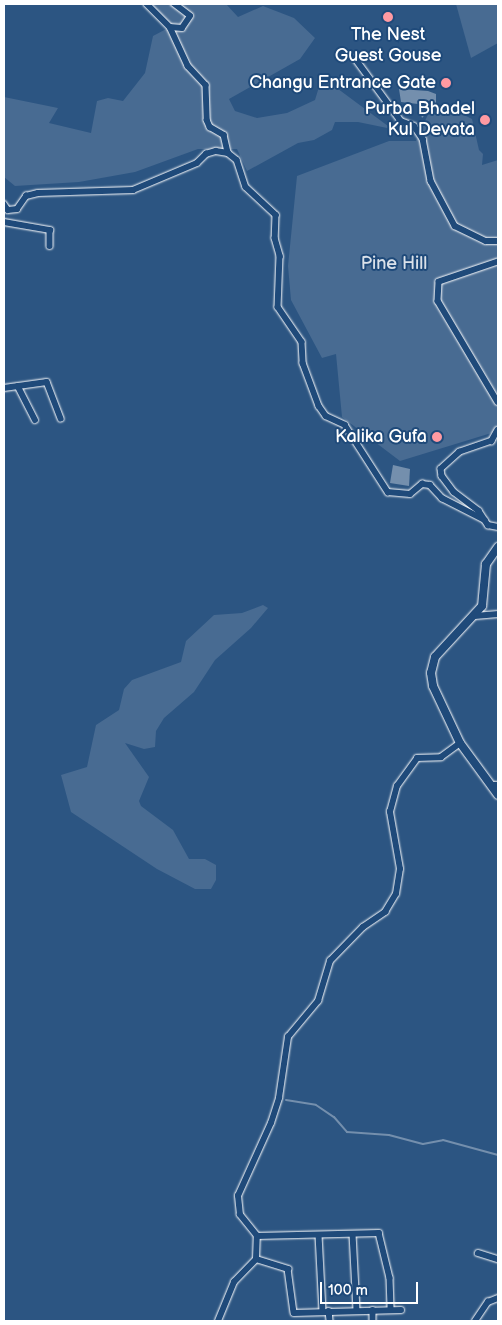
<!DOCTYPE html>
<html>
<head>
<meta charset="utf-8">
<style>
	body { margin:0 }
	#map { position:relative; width:502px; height:1325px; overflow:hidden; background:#2c5582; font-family:"Balsamiq Sans",sans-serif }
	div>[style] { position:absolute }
	.green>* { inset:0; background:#486b92 }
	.water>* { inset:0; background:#748fad }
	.stream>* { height:2px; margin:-1px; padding:0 1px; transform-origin:1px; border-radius:1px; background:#748fad }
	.roads { filter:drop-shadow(0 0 1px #fff) drop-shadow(0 0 1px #fff) }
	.street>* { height:5.5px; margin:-2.75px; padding:0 2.75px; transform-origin:2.75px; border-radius:2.75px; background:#1f4a7a }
	.secondary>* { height:8px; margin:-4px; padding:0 4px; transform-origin:4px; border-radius:4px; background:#1f4a7a }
	.dots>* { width:14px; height:14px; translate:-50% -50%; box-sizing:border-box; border:2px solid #1f4a7a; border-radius:50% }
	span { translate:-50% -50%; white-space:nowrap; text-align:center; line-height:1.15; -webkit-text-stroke:4px #1f4a7a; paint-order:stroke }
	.poi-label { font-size:18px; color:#fff }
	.right { translate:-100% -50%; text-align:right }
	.park-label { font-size:18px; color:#dae1e9 }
	.frame { position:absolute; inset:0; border:5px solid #fff; pointer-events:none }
	.scale { position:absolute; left:320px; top:1282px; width:98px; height:22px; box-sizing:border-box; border:2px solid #fff; border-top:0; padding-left:6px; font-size:15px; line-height:18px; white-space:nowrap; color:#fff; -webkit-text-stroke:4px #1f4a7a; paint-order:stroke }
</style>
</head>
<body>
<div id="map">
	<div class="green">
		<i style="clip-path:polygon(149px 4px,226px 4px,238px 17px,263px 6px,294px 18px,315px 38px,300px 59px,229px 99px,235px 111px,257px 118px,287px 113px,315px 100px,322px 77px,392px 129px,358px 122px,335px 122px,332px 130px,314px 140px,298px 143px,247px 171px,237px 149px,198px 149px,135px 172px,79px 182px,15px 186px,4px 177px,4px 97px,58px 108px,49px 123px,91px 133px,97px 101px,108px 98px,123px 101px,145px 73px,153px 36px,170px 27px)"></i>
		<i style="clip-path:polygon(456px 4px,498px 4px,498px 43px,471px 58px)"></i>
		<i style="clip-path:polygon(430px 110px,454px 110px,472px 119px,479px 150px,483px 154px,482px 165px,498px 160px,498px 431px,400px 461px,342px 417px,336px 354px,322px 358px,291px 300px,288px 266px,297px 176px,389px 141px,416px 141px)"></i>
		<i style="clip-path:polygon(263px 605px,268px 608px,251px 628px,215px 660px,194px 692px,164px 718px,156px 731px,155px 747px,144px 749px,125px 743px,149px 777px,139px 801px,141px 806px,173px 830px,189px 859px,205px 859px,216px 865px,216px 880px,211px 889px,195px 889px,157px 869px,71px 812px,61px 775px,87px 767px,96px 725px,119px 710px,124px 689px,132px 680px,181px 662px,186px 641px,214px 615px,242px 613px)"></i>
	</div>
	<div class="water">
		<i style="clip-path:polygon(399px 89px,428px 91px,436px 94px,436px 103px,422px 118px,418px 104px,401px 102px)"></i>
		<i style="clip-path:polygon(393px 465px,410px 469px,409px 486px,390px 483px)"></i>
	</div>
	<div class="stream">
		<i style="left:286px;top:1100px;width:30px;rotate:9deg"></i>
		<i style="left:316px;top:1105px;width:22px;rotate:34deg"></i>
		<i style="left:334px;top:1117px;width:20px;rotate:49deg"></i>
		<i style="left:347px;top:1132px;width:42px;rotate:4.1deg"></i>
		<i style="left:389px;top:1135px;width:35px;rotate:15deg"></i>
		<i style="left:423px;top:1144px;width:20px;rotate:-11deg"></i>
		<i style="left:443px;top:1140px;width:57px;rotate:15.3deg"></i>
	</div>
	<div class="roads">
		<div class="street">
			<i style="left:147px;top:4px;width:33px;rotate:45deg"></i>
			<i style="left:170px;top:27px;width:43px;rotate:65.2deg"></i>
			<i style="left:188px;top:66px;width:26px;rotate:47deg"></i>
			<i style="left:206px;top:85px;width:35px;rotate:88deg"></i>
			<i style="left:207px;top:120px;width:8px;rotate:67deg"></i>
			<i style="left:210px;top:127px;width:16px;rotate:30deg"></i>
			<i style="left:224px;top:135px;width:18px;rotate:77deg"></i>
			<i style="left:170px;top:27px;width:12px;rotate:5deg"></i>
			<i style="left:182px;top:28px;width:14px;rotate:-56deg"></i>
			<i style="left:190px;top:16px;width:20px;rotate:-143deg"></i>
			<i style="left:355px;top:58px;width:78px;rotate:53.9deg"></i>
			<i style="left:401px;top:121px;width:14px;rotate:21deg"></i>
			<i style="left:414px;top:126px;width:16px;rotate:55deg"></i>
			<i style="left:423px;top:139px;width:43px;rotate:79.2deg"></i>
			<i style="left:431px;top:181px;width:51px;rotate:61.9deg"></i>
			<i style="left:455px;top:226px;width:34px;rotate:26deg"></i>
			<i style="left:486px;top:241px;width:12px"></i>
			<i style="left:4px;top:204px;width:7px;rotate:56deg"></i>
			<i style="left:8px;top:210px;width:9px;rotate:-6deg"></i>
			<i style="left:17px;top:209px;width:16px;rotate:-55deg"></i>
			<i style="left:26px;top:196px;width:12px;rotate:-14deg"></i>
			<i style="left:38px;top:193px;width:95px;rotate:-1.8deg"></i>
			<i style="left:133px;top:190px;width:69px;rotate:-22.9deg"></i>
			<i style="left:197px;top:163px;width:13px;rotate:-45deg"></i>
			<i style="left:206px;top:154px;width:10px;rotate:-17deg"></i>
			<i style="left:216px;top:151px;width:12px;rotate:9deg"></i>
			<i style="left:228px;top:153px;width:11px;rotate:38deg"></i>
			<i style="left:237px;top:160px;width:28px;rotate:72deg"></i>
			<i style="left:246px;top:187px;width:41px;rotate:43deg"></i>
			<i style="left:276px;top:215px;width:23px;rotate:92deg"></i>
			<i style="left:275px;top:238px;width:19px;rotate:74deg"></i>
			<i style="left:280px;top:256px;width:51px;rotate:92.2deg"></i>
			<i style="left:278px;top:307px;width:42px;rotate:55.6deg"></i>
			<i style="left:302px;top:342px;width:21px;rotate:87deg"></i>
			<i style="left:303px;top:363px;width:46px;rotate:69.6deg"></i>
			<i style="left:319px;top:406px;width:12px;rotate:55deg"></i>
			<i style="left:326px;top:416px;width:21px;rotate:25deg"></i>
			<i style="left:345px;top:425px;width:80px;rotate:57.3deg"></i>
			<i style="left:388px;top:492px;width:22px;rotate:5deg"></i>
			<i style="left:410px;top:494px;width:16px;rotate:-40deg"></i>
			<i style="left:422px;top:484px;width:8px;rotate:7deg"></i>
			<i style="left:430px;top:485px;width:18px;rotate:47deg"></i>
			<i style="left:442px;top:498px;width:48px;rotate:27.1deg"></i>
			<i style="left:4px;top:222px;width:47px;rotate:9.9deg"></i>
			<i style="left:50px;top:230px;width:16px;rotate:90deg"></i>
			<i style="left:498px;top:262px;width:62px;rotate:161.3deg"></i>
			<i style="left:439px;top:282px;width:19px;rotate:93deg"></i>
			<i style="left:438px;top:301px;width:117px;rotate:59.3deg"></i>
			<i style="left:18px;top:386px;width:38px;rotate:63deg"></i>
			<i style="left:4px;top:388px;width:43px;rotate:-7.9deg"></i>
			<i style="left:47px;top:382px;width:39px;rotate:69deg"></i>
			<i style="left:498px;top:430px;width:13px;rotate:119deg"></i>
			<i style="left:492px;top:441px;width:34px;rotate:161deg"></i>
			<i style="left:460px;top:452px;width:25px;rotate:138deg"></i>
			<i style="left:441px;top:469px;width:7px;rotate:82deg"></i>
			<i style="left:442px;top:476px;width:20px;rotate:53deg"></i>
			<i style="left:454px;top:492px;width:31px;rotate:37deg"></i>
			<i style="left:479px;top:511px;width:17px;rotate:57deg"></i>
			<i style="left:488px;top:525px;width:10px;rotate:11deg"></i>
			<i style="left:475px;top:616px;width:23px;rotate:-5deg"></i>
			<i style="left:493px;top:785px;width:5px"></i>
			<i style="left:353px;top:1234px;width:76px;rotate:87deg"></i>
			<i style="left:319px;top:1235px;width:76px;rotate:87deg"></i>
			<i style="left:257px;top:1236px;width:122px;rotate:-1.4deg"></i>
			<i style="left:379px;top:1233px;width:46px;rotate:76.3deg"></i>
			<i style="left:390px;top:1278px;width:32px;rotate:88deg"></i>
			<i style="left:478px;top:1253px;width:21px;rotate:17deg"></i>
			<i style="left:256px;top:1259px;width:34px;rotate:17deg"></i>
			<i style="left:288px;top:1269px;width:44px;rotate:82.2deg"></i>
			<i style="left:294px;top:1313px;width:107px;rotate:-1.6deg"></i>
			<i style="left:373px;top:1310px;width:11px;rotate:90deg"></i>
			<i style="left:329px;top:1311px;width:10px;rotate:84deg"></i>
			<i style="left:218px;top:1321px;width:42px;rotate:-67.7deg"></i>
			<i style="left:234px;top:1282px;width:32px;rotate:-46deg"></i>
			<i style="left:256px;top:1259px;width:23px;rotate:-88deg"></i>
			<i style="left:257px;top:1236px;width:27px;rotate:-129deg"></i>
			<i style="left:240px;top:1215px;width:19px;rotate:-96deg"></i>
			<i style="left:238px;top:1196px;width:80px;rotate:-65.7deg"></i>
			<i style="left:271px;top:1123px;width:26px;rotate:-72deg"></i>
			<i style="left:279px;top:1098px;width:62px;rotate:-81.6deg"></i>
			<i style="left:288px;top:1037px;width:47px;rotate:-50.2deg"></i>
			<i style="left:318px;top:1001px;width:42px;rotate:-73.3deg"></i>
			<i style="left:330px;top:961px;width:47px;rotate:-45.9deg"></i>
			<i style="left:363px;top:927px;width:27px;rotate:-34deg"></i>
			<i style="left:385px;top:912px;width:21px;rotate:-59deg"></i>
			<i style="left:396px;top:894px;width:25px;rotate:-81deg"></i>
			<i style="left:400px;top:869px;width:58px;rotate:-100deg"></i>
			<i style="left:390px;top:812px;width:27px;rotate:-75deg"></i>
			<i style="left:397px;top:786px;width:34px;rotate:-54deg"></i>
			<i style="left:417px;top:758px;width:24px;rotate:-2deg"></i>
			<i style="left:441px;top:757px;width:24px;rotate:-36deg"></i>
			<i style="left:475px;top:1321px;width:23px;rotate:-56deg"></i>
			<i style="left:488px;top:1302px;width:11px;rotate:-22deg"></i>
		</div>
		<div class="secondary">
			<i style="left:498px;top:547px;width:21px;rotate:125deg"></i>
			<i style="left:486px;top:564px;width:42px;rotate:95.4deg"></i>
			<i style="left:482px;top:606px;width:69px;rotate:132.7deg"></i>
			<i style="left:435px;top:657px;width:16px;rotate:104deg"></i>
			<i style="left:431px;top:673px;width:13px;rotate:81deg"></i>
			<i style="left:433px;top:686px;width:63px;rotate:64.7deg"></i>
			<i style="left:460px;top:743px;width:64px;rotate:53.8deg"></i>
		</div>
	</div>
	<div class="dots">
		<i style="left:388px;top:17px;background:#ff9aa2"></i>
		<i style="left:446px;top:83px;background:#ff9aa2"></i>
		<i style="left:485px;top:120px;background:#ff9aa2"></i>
		<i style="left:437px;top:437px;background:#ff9aa2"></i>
	</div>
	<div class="poi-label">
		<span style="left:388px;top:46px">The Nest<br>Guest Gouse</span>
		<span class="right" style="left:436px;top:83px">Changu Entrance Gate</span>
		<span class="right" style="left:475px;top:120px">Purba Bhadel<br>Kul Devata</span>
		<span class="right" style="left:427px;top:437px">Kalika Gufa</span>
	</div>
	<div class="park-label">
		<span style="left:394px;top:264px">Pine Hill</span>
	</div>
	<div class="frame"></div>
	<div class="scale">100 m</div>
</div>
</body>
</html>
